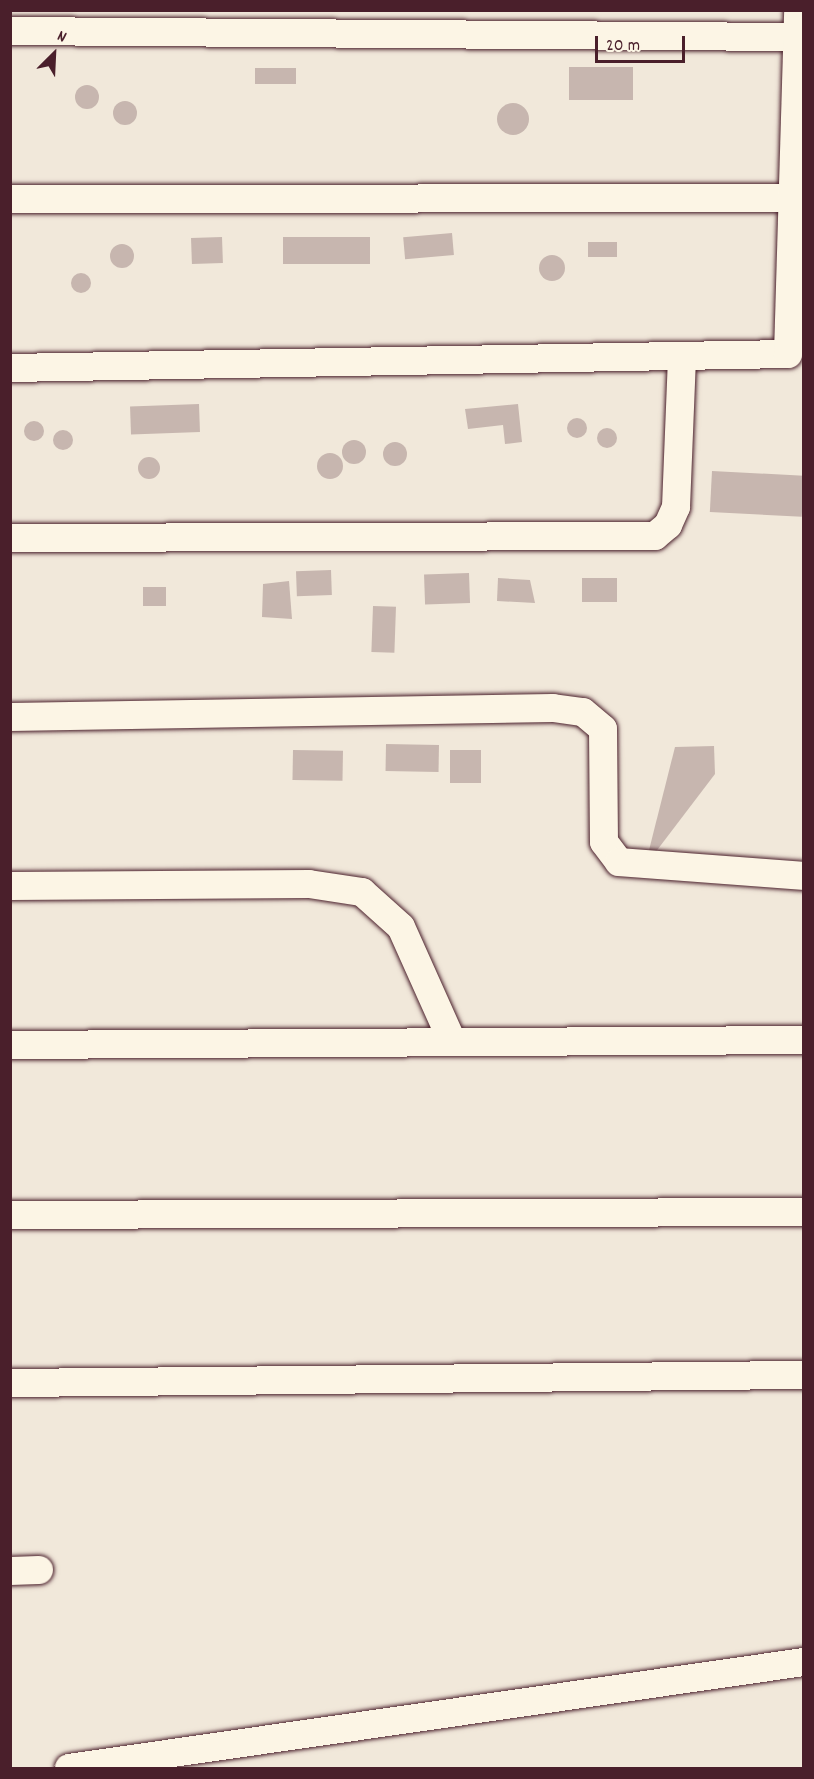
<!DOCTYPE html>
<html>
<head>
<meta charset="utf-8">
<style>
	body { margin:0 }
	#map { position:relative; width:814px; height:1779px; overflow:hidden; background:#f1e8da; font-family:Dekko,sans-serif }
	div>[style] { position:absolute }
	.building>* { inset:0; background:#c7b6af; transform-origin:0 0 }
	.round { border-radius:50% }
	.roads { filter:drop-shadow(0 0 2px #4a1f2b) drop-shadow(0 0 2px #4a1f2b) }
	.minor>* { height:28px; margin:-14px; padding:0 14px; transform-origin:14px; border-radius:14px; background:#fcf5e5 }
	span { translate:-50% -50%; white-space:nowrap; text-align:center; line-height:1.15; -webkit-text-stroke:6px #fcf5e5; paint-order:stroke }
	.frame { position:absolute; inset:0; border:12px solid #4a1f2b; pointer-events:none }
	.north { position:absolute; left:24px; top:24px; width:60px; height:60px; -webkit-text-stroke:4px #fcf5e5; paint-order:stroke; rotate:24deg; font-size:16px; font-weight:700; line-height:24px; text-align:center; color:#4a1f2b }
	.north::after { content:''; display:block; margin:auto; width:21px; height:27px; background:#4a1f2b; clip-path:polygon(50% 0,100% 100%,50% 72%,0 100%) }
	.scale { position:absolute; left:595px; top:36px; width:90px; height:27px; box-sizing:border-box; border:3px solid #4a1f2b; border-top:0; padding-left:8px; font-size:18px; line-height:21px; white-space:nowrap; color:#4a1f2b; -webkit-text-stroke:4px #fcf5e5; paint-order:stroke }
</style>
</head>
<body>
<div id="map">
	<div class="building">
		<i style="left:569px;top:67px;width:64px;height:33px"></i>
		<i style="left:296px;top:68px;width:16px;height:41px;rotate:90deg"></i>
		<i class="round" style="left:75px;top:85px;width:24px;height:24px"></i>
		<i class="round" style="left:113px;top:101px;width:24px;height:24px"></i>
		<i class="round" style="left:497px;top:103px;width:32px;height:32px"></i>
		<i style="left:452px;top:233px;width:22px;height:49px;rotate:85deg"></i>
		<i style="left:222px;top:237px;width:26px;height:31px;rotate:88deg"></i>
		<i style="left:283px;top:237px;width:87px;height:27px"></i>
		<i style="left:588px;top:242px;width:29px;height:15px"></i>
		<i class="round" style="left:110px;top:244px;width:24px;height:24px"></i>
		<i class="round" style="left:539px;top:255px;width:26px;height:26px"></i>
		<i class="round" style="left:71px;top:273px;width:20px;height:20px"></i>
		<i style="left:199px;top:404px;width:28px;height:69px;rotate:88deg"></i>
		<i style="clip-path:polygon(518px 404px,522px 442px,505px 444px,503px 425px,468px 429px,465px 409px)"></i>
		<i class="round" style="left:567px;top:418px;width:20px;height:20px"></i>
		<i class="round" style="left:24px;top:421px;width:20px;height:20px"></i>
		<i class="round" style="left:597px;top:428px;width:20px;height:20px"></i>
		<i class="round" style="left:53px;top:430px;width:20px;height:20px"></i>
		<i class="round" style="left:342px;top:440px;width:24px;height:24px"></i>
		<i class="round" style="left:383px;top:442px;width:24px;height:24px"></i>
		<i class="round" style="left:317px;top:453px;width:26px;height:26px"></i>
		<i class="round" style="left:138px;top:457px;width:22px;height:22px"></i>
		<i style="left:712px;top:471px;width:92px;height:41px;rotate:3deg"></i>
		<i style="left:331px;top:570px;width:25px;height:35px;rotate:88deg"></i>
		<i style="left:469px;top:573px;width:30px;height:45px;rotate:88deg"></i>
		<i style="clip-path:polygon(498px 578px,530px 580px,535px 603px,497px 601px)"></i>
		<i style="left:617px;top:578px;width:24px;height:35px;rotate:90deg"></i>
		<i style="clip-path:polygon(289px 581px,292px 619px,262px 617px,263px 584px)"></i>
		<i style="left:143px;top:587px;width:23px;height:19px"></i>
		<i style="left:373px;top:606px;width:23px;height:46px;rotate:2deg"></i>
		<i style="left:386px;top:744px;width:53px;height:27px;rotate:1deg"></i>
		<i style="clip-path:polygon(714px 746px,715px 774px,645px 866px,675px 747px)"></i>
		<i style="left:293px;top:750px;width:50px;height:30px;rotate:1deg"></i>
		<i style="left:450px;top:750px;width:31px;height:33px"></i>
	</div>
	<div class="roads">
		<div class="minor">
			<i style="left:10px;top:31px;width:786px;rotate:0.44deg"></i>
			<i style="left:10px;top:199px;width:781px;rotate:-0.07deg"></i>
			<i style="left:10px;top:368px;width:778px;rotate:-1.03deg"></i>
			<i style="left:788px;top:354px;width:344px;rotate:-88.3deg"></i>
			<i style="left:10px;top:538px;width:645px;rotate:-0.18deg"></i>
			<i style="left:655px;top:536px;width:17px;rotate:-40deg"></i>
			<i style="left:668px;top:525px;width:20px;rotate:-66deg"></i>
			<i style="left:676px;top:507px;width:151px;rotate:-87.7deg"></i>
			<i style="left:10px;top:717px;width:543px;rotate:-0.95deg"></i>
			<i style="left:553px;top:708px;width:30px;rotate:8deg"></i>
			<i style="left:583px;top:712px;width:26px;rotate:40deg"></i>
			<i style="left:603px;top:729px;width:113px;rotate:89.5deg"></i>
			<i style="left:604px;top:842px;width:25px;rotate:53deg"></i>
			<i style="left:619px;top:862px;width:186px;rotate:4.3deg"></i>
			<i style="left:10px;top:886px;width:299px;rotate:-0.4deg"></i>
			<i style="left:309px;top:884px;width:54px;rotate:8.6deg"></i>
			<i style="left:362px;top:892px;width:52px;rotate:41.9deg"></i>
			<i style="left:401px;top:927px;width:125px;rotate:65.9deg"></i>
			<i style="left:10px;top:1045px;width:794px;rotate:-0.36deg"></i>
			<i style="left:10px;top:1215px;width:794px;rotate:-0.22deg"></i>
			<i style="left:10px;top:1383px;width:794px;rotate:-0.58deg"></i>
			<i style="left:10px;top:1571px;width:29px;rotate:-2deg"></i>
			<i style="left:69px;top:1768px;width:743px;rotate:-8.21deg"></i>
		</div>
	</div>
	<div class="frame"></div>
	<div class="north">N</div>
	<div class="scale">20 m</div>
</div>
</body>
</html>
